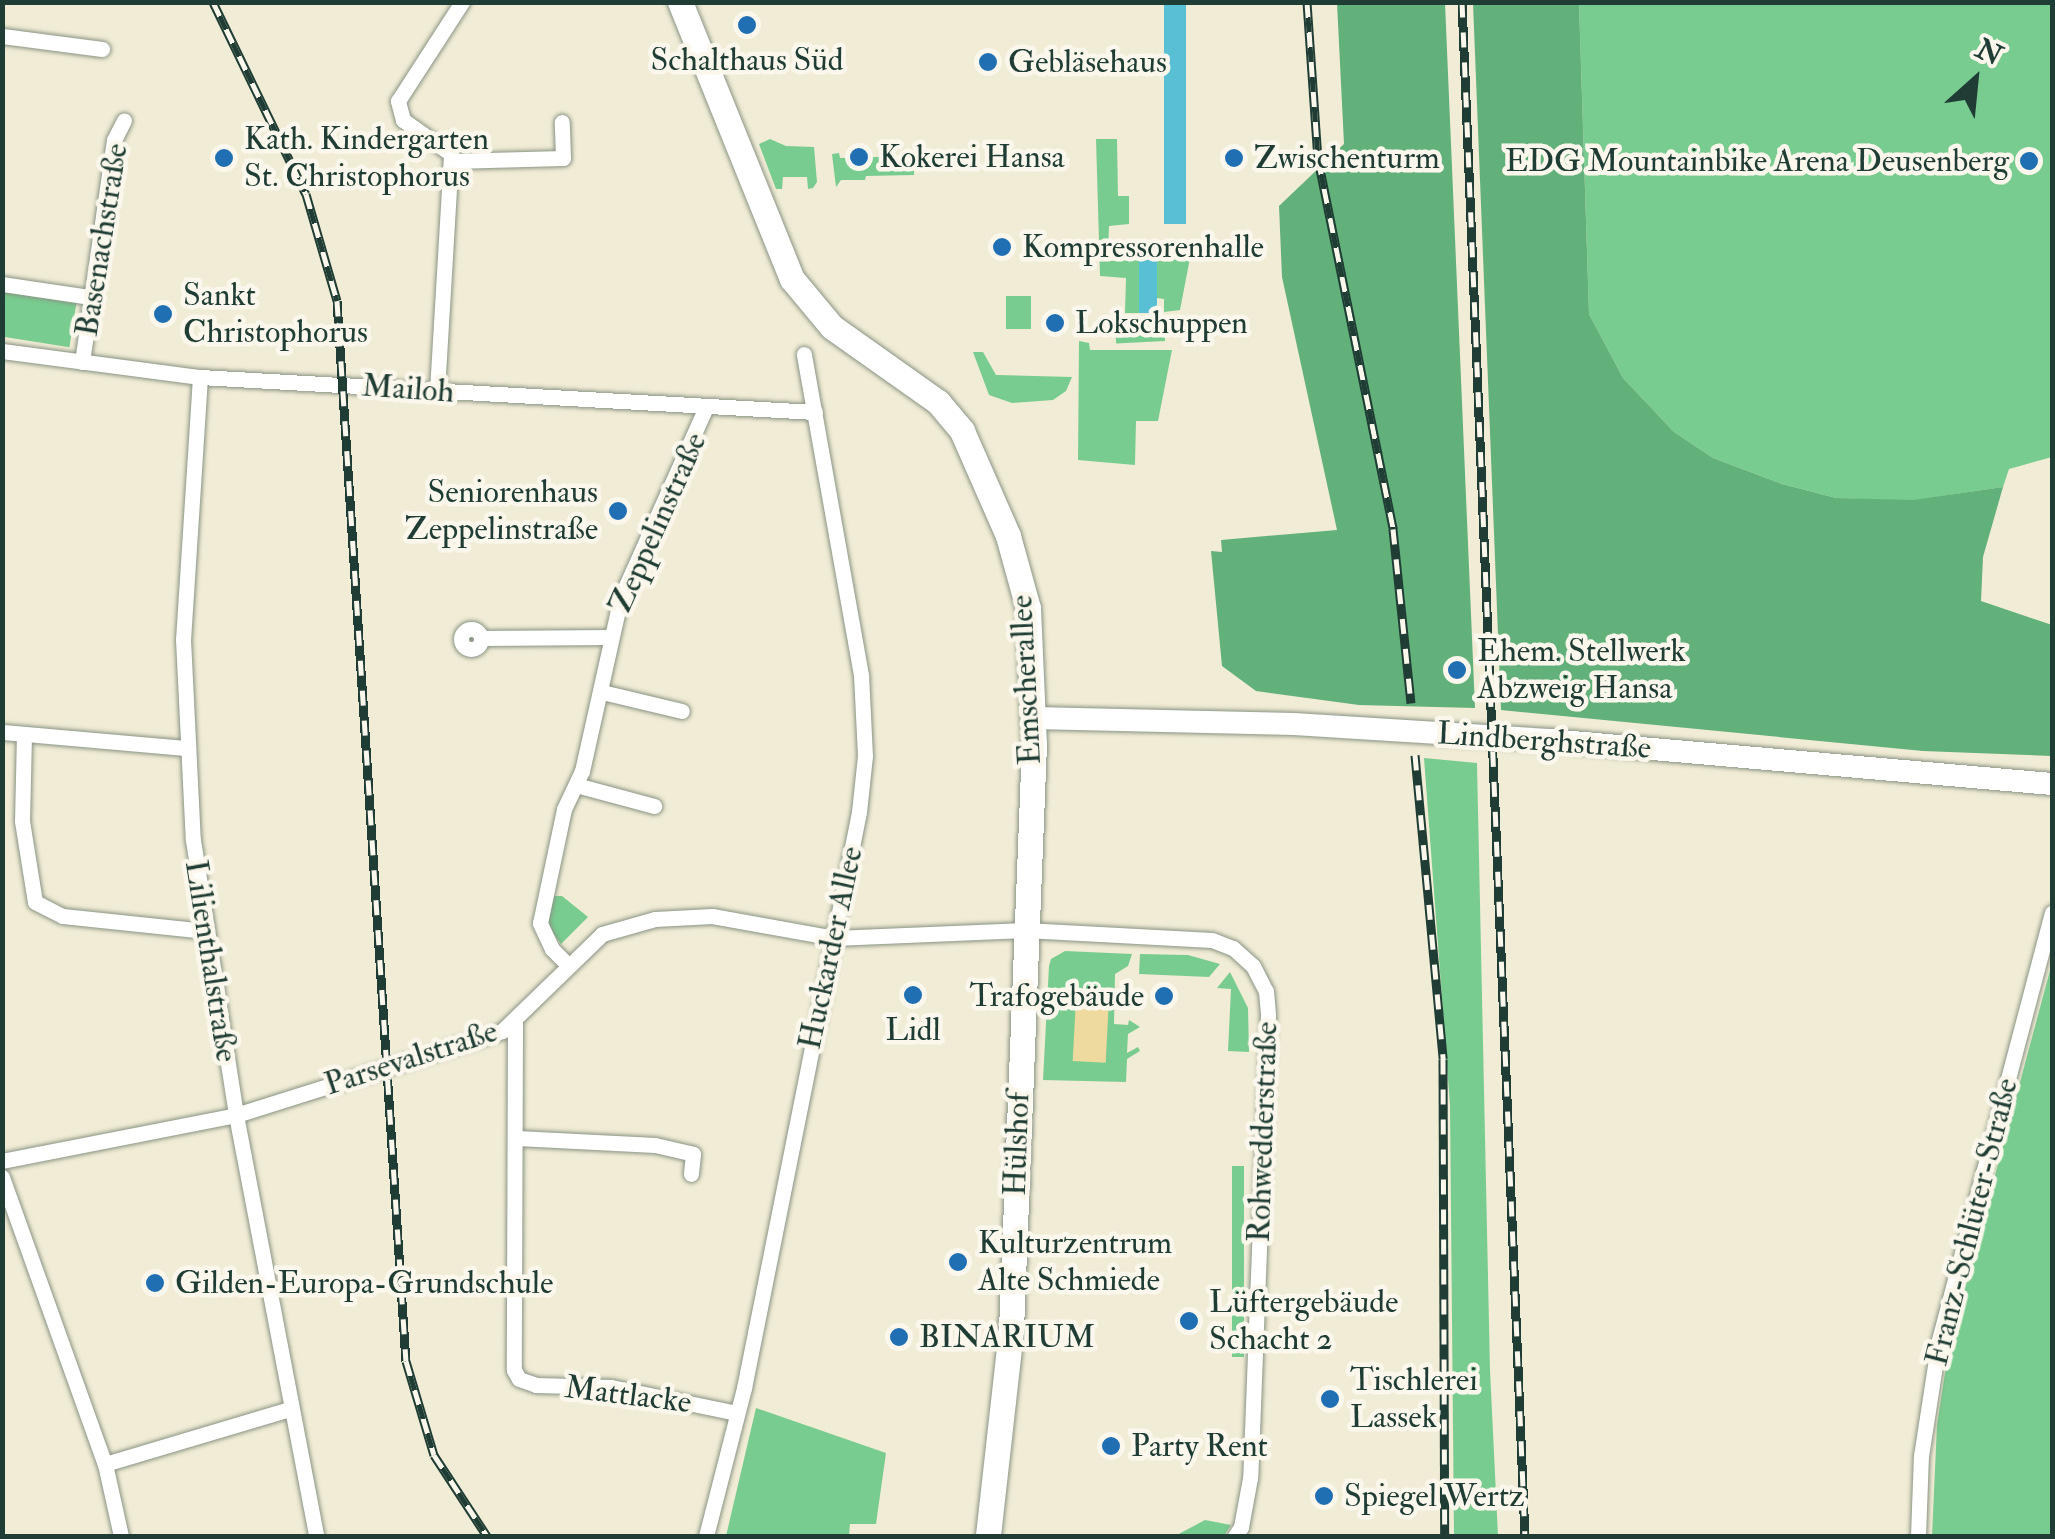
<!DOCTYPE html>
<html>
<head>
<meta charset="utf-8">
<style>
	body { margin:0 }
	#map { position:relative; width:2055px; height:1539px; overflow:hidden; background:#f1ecd5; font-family:"IM FELL Double Pica",serif }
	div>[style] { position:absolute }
	.green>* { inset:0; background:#79cc8f; transform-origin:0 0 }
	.forest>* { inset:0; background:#62b07a }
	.sand>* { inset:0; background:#eeda9e; transform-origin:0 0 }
	.water>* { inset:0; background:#58bfd5; transform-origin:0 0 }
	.roads { filter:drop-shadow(0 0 2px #889484) drop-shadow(0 0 2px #889484) }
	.street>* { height:15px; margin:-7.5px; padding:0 7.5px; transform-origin:7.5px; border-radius:7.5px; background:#fff }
	.street>.ring { margin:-7.5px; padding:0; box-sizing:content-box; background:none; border:15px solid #fff; border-radius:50% }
	.secondary>* { height:22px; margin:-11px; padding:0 11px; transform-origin:11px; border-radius:11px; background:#fff }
	.primary>* { height:25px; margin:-12.5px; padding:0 12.5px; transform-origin:12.5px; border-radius:12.5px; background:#fff }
	.rail>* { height:9px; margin-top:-4.5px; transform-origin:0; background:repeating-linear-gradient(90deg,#fbf7ec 0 15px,#1f3d34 0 30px); box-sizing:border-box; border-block:2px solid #1f3d34 }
	.dots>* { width:28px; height:28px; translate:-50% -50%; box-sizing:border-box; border:5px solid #fbf7ec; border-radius:50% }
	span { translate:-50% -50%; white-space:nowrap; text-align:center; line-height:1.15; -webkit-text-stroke:9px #fbf7ec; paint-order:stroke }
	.poi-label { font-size:32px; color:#1f3d34 }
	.left { translate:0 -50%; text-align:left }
	.right { translate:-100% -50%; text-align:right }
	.street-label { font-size:32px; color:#1f3d34 }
	.frame { position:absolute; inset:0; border:5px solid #1f3d34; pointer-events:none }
	.north { position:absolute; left:1925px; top:30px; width:100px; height:100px; -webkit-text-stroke:8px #fbf7ec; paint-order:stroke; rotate:27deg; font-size:28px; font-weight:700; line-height:40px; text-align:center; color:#1f3d34 }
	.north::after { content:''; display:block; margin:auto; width:35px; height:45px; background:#1f3d34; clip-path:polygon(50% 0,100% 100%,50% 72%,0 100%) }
</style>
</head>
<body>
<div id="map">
	<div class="green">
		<i style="clip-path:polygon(1579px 3px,2052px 3px,2052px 457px,2009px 469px,2003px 487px,1909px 501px,1836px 498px,1782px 484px,1713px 458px,1674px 432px,1623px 378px,1589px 314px)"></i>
		<i style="clip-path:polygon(770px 139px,786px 146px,814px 147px,817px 182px,813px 188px,808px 189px,807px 177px,783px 177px,782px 189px,776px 189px,759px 144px)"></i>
		<i style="clip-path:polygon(1096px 139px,1117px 139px,1118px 196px,1129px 196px,1129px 224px,1109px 226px,1108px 253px,1110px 261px,1139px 260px,1140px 313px,1125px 313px,1126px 278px,1100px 276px)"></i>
		<i style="clip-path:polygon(839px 153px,840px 158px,914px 156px,914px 175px,866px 176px,865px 180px,841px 180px,836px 187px,832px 154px)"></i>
		<i style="clip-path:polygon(1190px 258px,1180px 310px,1164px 312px,1164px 299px,1157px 298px,1157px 260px)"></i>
		<i style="left:3px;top:287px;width:75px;height:49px;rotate:9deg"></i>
		<i style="left:1006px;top:296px;width:25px;height:33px"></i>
		<i style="left:1164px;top:321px;width:20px;height:49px;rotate:87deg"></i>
		<i style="clip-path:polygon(1079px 341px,1089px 343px,1090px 350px,1172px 350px,1158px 421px,1136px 421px,1135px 465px,1078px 460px)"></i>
		<i style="clip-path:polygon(973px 352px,983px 352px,996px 375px,1072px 377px,1066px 391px,1053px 400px,1012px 403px,989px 395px)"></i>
		<i style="clip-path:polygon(1424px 758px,1477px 763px,1490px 1370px,1498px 1536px,1454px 1536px,1450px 1105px)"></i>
		<i style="clip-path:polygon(549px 896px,562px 896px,588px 917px,561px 944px,547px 925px)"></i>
		<i style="clip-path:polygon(1065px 951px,1132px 954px,1128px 966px,1115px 974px,1114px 1024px,1128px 1025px,1129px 1020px,1140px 1027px,1128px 1034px,1127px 1053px,1138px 1047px,1140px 1051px,1127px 1059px,1126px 1082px,1043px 1080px,1049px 966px,1051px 959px)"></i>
		<i style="clip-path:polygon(1140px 954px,1188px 955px,1220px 964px,1209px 977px,1139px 974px)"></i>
		<i style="clip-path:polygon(2052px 963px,2052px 1536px,1932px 1536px,1937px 1425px,1949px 1347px)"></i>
		<i style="clip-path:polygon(1230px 972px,1248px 1008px,1249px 1052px,1228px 1051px,1231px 989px,1217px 988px)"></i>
		<i style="left:1232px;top:1166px;width:12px;height:191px"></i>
		<i style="clip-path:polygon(756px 1408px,886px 1453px,876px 1524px,850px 1524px,849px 1536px,726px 1536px)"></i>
		<i style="clip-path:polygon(1205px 1520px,1231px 1525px,1224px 1536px,1175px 1536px)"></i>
	</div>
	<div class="forest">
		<i style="clip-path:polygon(1337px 3px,1445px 3px,1475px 708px,1359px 705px,1256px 691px,1222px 666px,1211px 551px,1222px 552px,1221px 540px,1337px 530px,1282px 277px,1279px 206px,1344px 144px)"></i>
		<i style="clip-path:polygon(1473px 3px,1579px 3px,1589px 314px,1623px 378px,1674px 432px,1713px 458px,1782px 484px,1836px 498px,1913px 500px,2003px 487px,1983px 557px,1981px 601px,2052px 625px,2052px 756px,1923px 751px,1501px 710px)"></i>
	</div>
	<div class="sand">
		<i style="left:1076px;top:998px;width:33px;height:63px;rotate:3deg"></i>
	</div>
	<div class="water">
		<i style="left:1164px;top:3px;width:22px;height:221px"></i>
		<i style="left:1139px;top:260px;width:18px;height:53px"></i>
	</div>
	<div class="roads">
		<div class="street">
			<i style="left:2px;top:36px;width:101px;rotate:7.4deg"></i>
			<i style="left:451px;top:161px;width:112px;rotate:-1.5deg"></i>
			<i style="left:563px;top:158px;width:36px;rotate:-92deg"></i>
			<i style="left:2px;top:284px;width:89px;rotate:8.4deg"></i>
			<i style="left:2px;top:351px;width:200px;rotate:7.5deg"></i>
			<i style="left:200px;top:377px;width:616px;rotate:3.26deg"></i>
			<i style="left:82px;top:362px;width:224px;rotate:-81.8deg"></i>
			<i style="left:114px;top:140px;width:22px;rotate:-63deg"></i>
			<i style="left:200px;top:377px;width:263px;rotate:93.7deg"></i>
			<i style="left:183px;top:639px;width:201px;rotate:87.2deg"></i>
			<i style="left:193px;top:840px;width:278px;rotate:81.1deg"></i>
			<i style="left:236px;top:1115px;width:429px;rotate:79.2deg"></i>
			<i style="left:437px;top:391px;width:237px;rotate:-86.6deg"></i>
			<i style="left:451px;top:154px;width:59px;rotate:-144.7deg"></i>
			<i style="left:403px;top:120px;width:20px;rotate:-105deg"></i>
			<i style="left:398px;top:101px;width:118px;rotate:-57.1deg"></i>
			<i class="ring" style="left:461px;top:629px;width:5px;height:5px"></i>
			<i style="left:482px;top:638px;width:129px;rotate:-0.4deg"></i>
			<i style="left:602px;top:692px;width:82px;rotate:13.4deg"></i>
			<i style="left:2px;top:732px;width:185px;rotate:5deg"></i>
			<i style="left:24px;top:734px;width:87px;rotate:91.3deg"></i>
			<i style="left:22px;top:821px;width:82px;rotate:80.9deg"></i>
			<i style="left:35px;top:902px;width:31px;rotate:27deg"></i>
			<i style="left:63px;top:916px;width:143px;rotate:6deg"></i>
			<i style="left:576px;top:785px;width:81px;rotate:15.1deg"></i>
			<i style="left:568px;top:965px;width:23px;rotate:-135deg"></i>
			<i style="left:552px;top:949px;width:29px;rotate:-115deg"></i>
			<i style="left:540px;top:923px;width:116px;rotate:-78.1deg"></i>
			<i style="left:564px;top:809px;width:42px;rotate:-64.7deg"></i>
			<i style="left:582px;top:771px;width:178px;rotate:-77.4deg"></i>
			<i style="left:621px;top:597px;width:206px;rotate:-65.9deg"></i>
			<i style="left:515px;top:1023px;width:347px;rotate:90.2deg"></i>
			<i style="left:514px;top:1370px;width:10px;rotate:61deg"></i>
			<i style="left:519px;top:1379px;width:18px;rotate:19deg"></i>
			<i style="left:536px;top:1385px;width:75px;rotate:1.5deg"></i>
			<i style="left:611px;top:1387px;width:129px;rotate:11.7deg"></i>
			<i style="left:517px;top:1138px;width:138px;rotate:2.9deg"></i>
			<i style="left:655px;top:1145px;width:39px;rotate:13deg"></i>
			<i style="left:693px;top:1154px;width:20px;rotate:96deg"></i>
			<i style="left:2px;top:1161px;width:238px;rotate:-11.1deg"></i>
			<i style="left:236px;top:1115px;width:279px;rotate:-17.5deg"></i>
			<i style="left:502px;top:1031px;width:139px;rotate:-44.1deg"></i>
			<i style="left:602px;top:934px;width:55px;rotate:-15.8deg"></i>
			<i style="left:655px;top:919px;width:57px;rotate:-3deg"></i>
			<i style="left:712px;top:916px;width:124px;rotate:10.2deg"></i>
			<i style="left:834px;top:938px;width:191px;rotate:-2.4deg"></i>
			<i style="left:1025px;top:930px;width:187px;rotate:3.1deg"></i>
			<i style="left:1212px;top:940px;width:22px;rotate:21deg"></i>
			<i style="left:1233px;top:948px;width:27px;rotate:42deg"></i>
			<i style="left:1253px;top:966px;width:28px;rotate:63deg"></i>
			<i style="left:1266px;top:991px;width:24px;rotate:85deg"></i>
			<i style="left:1268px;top:1015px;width:463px;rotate:92.2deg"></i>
			<i style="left:1250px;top:1478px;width:50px;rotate:100.4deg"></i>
			<i style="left:1241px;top:1527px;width:11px;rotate:124deg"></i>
			<i style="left:2px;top:1177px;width:305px;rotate:70.3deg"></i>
			<i style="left:105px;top:1464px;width:74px;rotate:77.5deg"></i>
			<i style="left:105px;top:1464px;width:193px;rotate:-16.6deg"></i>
			<i style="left:706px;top:1536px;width:153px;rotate:-75.6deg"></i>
			<i style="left:744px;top:1388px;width:587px;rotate:-78.71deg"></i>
			<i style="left:859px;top:812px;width:56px;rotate:-83.9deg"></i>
			<i style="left:865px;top:756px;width:81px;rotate:-92.8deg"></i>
			<i style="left:861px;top:675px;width:326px;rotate:-100.1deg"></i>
			<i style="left:1918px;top:1536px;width:80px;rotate:-87.9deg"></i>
			<i style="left:1921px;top:1456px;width:117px;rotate:-81.2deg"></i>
			<i style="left:1939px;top:1340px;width:442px;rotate:-75.2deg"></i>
		</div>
		<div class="secondary">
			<i style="left:1034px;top:718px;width:260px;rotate:1.3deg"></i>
			<i style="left:1294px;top:724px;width:256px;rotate:3.6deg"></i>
			<i style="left:1550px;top:740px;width:504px;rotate:5.01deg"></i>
		</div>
		<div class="primary">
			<i style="left:680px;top:2px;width:299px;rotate:68deg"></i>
			<i style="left:792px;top:279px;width:62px;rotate:50.2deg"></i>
			<i style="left:832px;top:327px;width:130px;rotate:35.3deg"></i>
			<i style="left:938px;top:402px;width:38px;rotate:50deg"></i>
			<i style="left:962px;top:431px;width:115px;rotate:66.3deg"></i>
			<i style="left:1008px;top:536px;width:75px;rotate:74.5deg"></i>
			<i style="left:1028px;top:608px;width:136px;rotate:87.5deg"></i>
			<i style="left:1034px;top:744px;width:586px;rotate:92.25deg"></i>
			<i style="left:1011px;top:1330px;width:207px;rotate:96.4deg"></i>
		</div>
	</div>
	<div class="rail">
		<i style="left:213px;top:2px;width:213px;rotate:64.2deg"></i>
		<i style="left:306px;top:194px;width:111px;rotate:73.8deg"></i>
		<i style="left:337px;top:301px;width:1062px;rotate:86.28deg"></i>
		<i style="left:406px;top:1361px;width:98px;rotate:73.4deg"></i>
		<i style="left:434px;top:1455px;width:97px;rotate:56.8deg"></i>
		<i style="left:1307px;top:2px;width:157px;rotate:86deg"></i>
		<i style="left:1318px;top:159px;width:378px;rotate:78.5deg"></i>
		<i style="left:1393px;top:529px;width:175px;rotate:84.1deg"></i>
		<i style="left:1462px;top:2px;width:1535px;rotate:87.65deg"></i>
		<i style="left:1415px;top:755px;width:305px;rotate:84.7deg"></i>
		<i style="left:1443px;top:1059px;width:477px;rotate:89.8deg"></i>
	</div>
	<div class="dots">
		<i style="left:747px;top:25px;background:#1f6fb2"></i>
		<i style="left:988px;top:62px;background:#1f6fb2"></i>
		<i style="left:859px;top:157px;background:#1f6fb2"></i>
		<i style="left:224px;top:158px;background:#1f6fb2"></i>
		<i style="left:1234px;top:158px;background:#1f6fb2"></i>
		<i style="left:2029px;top:161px;background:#1f6fb2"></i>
		<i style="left:1002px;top:247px;background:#1f6fb2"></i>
		<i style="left:163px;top:314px;background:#1f6fb2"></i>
		<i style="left:1055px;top:323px;background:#1f6fb2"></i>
		<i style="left:618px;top:511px;background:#1f6fb2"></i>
		<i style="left:1457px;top:670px;background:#1f6fb2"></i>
		<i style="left:913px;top:995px;background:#1f6fb2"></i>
		<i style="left:1164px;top:996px;background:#1f6fb2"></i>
		<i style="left:958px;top:1262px;background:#1f6fb2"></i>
		<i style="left:155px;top:1283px;background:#1f6fb2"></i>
		<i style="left:1189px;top:1321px;background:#1f6fb2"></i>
		<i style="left:899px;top:1337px;background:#1f6fb2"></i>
		<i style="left:1330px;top:1399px;background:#1f6fb2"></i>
		<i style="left:1111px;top:1446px;background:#1f6fb2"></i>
		<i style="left:1324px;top:1496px;background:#1f6fb2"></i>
	</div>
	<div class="poi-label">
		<span style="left:747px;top:60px">Schalthaus Süd</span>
		<span class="left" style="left:1008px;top:62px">Gebläsehaus</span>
		<span class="left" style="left:244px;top:158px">Kath. Kindergarten<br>St. Christophorus</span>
		<span class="left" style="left:879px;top:157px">Kokerei Hansa</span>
		<span class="left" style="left:1254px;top:158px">Zwischenturm</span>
		<span class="right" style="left:2009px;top:161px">EDG Mountainbike Arena Deusenberg</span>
		<span class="left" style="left:1022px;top:247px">Kompressorenhalle</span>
		<span class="left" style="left:183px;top:314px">Sankt<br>Christophorus</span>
		<span class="left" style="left:1075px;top:323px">Lokschuppen</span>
		<span class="right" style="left:598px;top:511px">Seniorenhaus<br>Zeppelinstraße</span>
		<span class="left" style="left:1477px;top:670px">Ehem. Stellwerk<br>Abzweig Hansa</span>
		<span class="right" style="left:1144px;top:996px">Trafogebäude</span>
		<span style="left:913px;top:1030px">Lidl</span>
		<span class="left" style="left:978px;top:1262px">Kulturzentrum<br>Alte Schmiede</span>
		<span class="left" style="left:175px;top:1283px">Gilden-Europa-Grundschule</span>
		<span class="left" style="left:1209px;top:1321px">Lüftergebäude<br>Schacht 2</span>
		<span class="left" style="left:919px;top:1337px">BINARIUM</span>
		<span class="left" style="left:1350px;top:1399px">Tischlerei<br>Lassek</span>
		<span class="left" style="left:1131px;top:1446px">Party Rent</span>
		<span class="left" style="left:1344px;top:1496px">Spiegel Wertz</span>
	</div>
	<div class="street-label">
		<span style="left:102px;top:240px;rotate:-81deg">Basenachstraße</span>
		<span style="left:408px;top:389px;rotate:4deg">Mailoh</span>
		<span style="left:658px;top:523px;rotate:-66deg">Zeppelinstraße</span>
		<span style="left:1026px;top:680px;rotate:-93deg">Emscherallee</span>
		<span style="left:1544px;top:741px;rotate:4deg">Lindberghstraße</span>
		<span style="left:831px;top:948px;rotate:-78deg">Huckarder Allee</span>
		<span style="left:211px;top:961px;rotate:81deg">Lilienthalstraße</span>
		<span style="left:411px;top:1058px;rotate:-18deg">Parsevalstraße</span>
		<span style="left:1263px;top:1132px;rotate:-88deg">Rohwedderstraße</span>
		<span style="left:1017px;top:1144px;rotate:-88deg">Hülshof</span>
		<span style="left:1972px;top:1222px;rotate:-76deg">Franz-Schlüter-Straße</span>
		<span style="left:628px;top:1395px;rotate:7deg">Mattlacke</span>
	</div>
	<div class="frame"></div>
	<div class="north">N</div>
</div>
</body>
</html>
